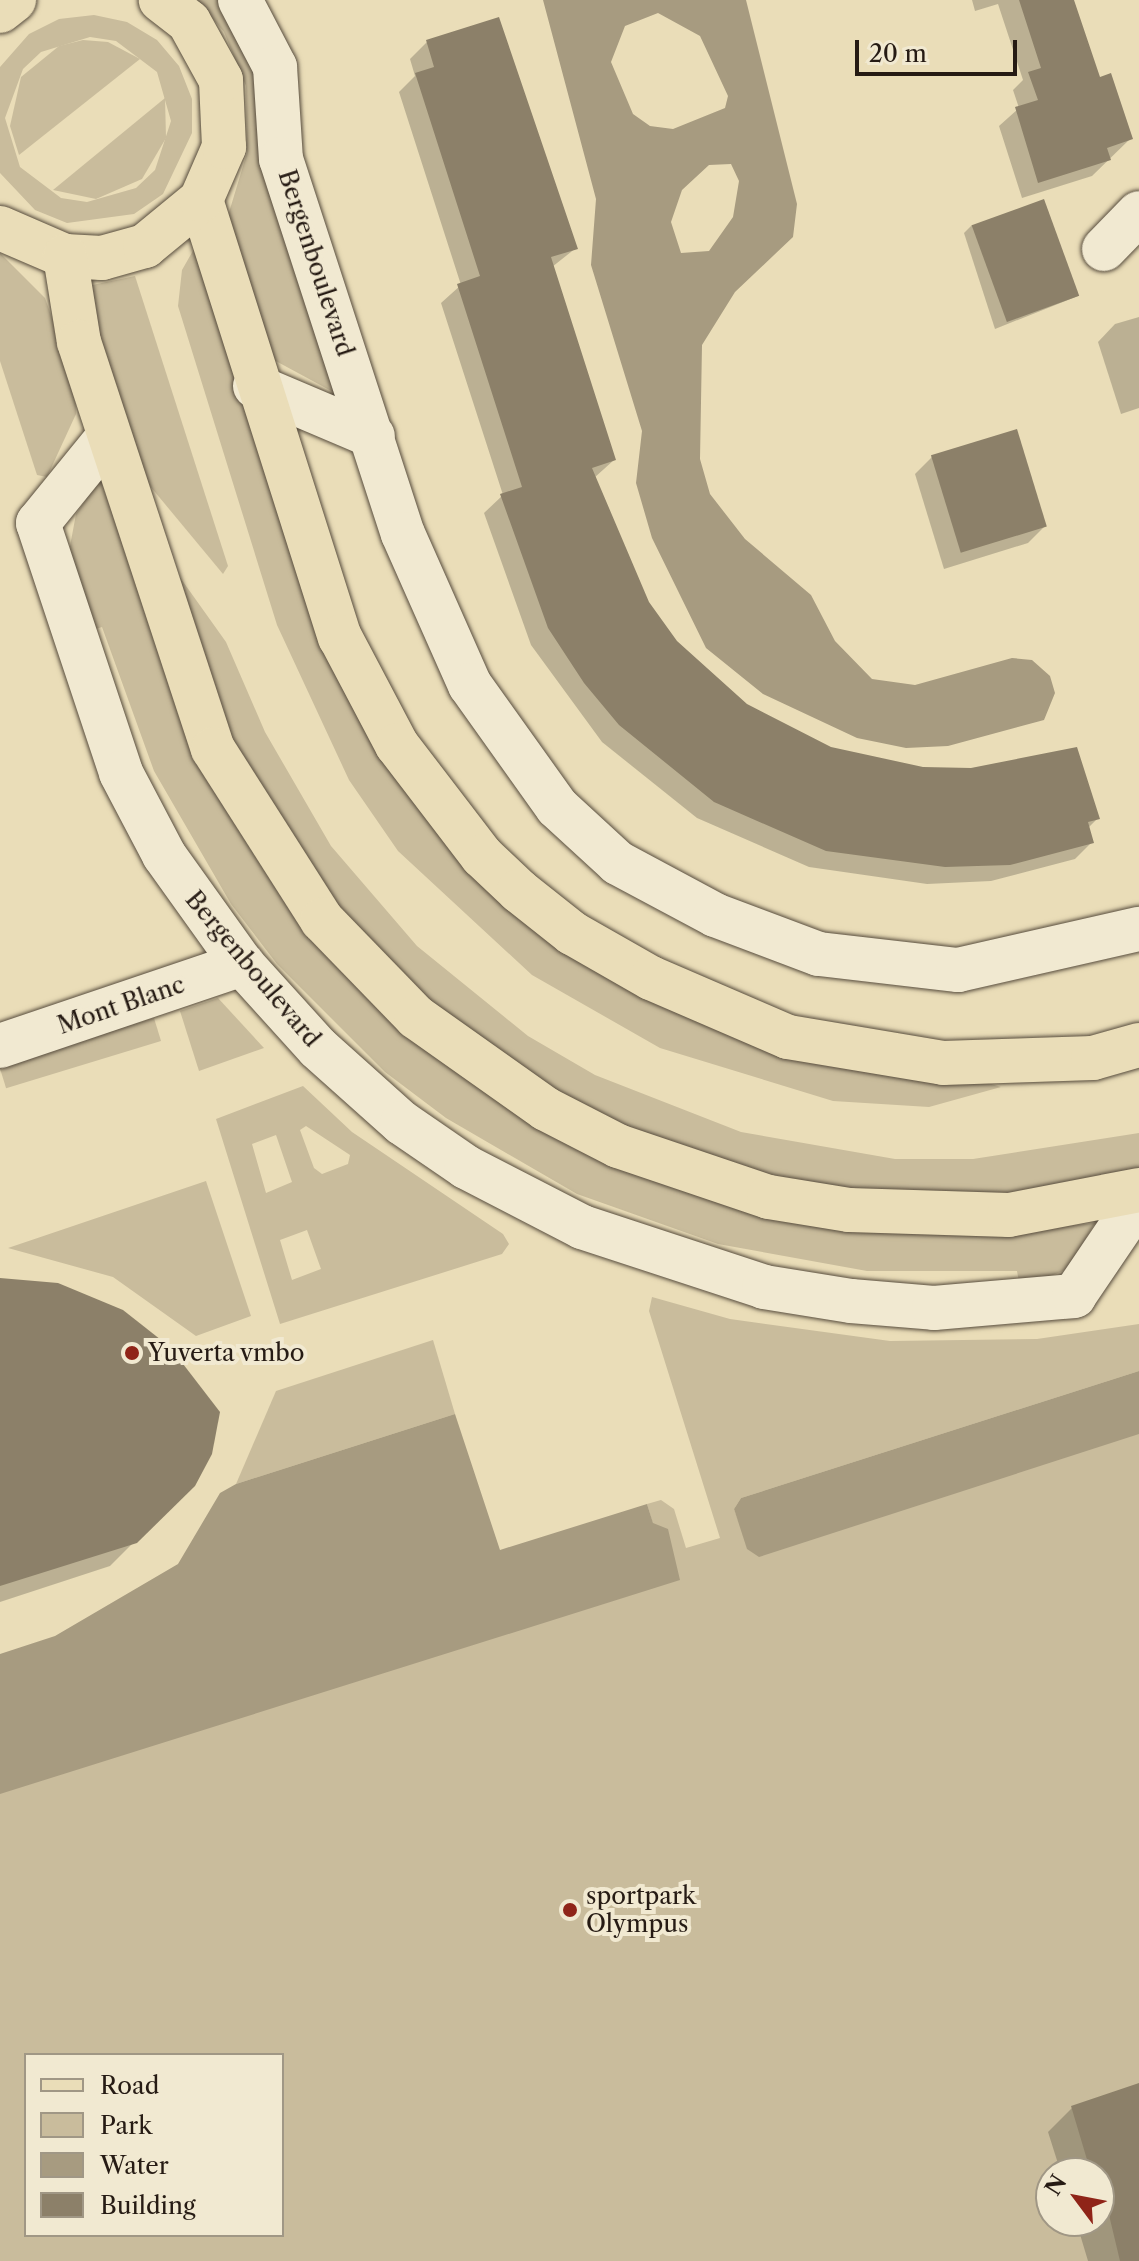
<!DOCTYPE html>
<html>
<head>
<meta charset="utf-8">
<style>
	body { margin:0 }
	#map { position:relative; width:1139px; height:2261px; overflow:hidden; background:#eaddb8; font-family:"Libre Caslon Text",serif }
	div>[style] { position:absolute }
	.green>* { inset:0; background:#c9bc9c; transform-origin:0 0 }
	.water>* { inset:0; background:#a79b80 }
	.shadow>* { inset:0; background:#0003 }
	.building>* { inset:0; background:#8c8069; transform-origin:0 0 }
	.roads { filter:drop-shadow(0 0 2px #574c3d) drop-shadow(0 0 2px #574c3d) }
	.minor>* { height:44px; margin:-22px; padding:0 22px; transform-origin:22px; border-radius:22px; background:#f1e9d1 }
	.major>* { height:44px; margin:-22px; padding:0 22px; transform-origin:22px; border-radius:22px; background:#eaddb8 }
	.dots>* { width:22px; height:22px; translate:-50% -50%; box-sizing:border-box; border:4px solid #f1e9d1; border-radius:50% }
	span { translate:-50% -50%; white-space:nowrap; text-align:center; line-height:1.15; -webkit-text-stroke:8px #f1e9d1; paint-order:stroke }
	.street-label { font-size:24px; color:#261b14 }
	.poi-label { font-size:24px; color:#261b14 }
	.left { translate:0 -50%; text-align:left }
	.legend { position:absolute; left:24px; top:2053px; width:260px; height:184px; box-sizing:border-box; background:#f1e9d1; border:2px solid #a09785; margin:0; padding:10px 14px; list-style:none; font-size:24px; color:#261b14 }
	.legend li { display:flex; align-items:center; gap:16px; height:40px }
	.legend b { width:40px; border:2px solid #a09785 }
	.north { position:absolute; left:1035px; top:2157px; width:80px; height:80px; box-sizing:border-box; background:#f1e9d1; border:2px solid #a09785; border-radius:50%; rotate:302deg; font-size:22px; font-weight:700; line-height:32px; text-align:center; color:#261b14 }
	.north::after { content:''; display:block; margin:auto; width:28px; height:36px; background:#8f2418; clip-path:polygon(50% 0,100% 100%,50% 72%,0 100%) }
	.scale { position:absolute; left:855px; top:40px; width:162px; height:36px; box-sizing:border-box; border:4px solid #261b14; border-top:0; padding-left:10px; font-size:24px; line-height:28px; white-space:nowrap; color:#261b14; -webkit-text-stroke:6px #f1e9d1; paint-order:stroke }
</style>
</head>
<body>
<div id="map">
	<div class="green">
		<i style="clip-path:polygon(197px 0,222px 0,249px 43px,335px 393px,261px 353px,227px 219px,247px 153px,246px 86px,224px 32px)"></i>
		<i style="clip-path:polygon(evenodd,94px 15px,127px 22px,157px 40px,179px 66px,192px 99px,192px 133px,163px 194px,134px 214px,67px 223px,35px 210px,0 173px,0 67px,29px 34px,59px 19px,94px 15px,90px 37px,116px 41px,157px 72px,171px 121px,155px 170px,136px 188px,87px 202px,61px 198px,20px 167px,5px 118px,23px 69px,41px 52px,90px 37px)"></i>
		<i style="clip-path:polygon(83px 40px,108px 42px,140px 59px,19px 155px,10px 126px,21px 77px,59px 46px)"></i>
		<i style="clip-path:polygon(165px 98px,166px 138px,142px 179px,96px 199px,53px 190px)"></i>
		<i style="clip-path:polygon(194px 249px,334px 656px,573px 953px,1001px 1087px,929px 1107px,833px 1101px,660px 1048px,532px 975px,398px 851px,349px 780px,277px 625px,178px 306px,182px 270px)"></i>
		<i style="clip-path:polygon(0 253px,45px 298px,75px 383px,76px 414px,47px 477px,37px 475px,0 361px)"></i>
		<i style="clip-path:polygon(135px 276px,228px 566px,223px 574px,145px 480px,83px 287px)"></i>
		<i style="clip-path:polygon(100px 479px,199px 756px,539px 1123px,1010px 1232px,1095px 1223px,1068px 1269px,1020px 1288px,1017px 1271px,867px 1271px,718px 1244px,577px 1194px,446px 1118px,385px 1072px,277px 964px,231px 904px,154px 771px,102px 627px,87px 632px,68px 557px,76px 514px)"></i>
		<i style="clip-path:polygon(174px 569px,226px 642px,265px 732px,331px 846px,417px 946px,528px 1036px,595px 1075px,741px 1132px,895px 1159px,973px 1159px,1139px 1133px,1139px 1174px,1008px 1199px,851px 1195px,697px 1159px,554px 1095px,427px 1005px,334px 910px,228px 743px)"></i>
		<i style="clip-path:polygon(218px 998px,264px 1048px,199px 1071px,180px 1011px)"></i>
		<i style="left:154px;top:1018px;width:24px;height:162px;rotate:73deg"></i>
		<i style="clip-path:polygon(evenodd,303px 1086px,352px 1132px,503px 1234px,509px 1244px,502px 1254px,280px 1324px,216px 1119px,303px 1086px,306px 1126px,350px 1155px,348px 1164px,322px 1174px,314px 1168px,300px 1130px,306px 1126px,303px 1086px,276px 1135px,292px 1182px,266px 1193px,252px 1144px,276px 1135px,303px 1086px,307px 1230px,321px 1269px,292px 1280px,280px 1240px,307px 1230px)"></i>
		<i style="clip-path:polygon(206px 1181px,251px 1316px,196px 1336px,113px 1277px,8px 1248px)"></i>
		<i style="clip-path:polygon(evenodd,652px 1297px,730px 1319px,890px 1341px,1037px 1339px,1139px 1324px,1139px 1371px,741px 1498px,734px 1509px,742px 1531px,1139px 1406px,1139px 2261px,0 2261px,0 1766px,653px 1524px,647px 1504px,661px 1500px,674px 1509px,686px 1548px,720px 1538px,649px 1311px,652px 1297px,26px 2055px,282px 2055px,282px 2235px,26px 2235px,26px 2055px,652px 1297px,1051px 2173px,1099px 2173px,1099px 2221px,1051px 2221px,1051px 2173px)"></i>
		<i style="clip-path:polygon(433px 1340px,455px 1414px,236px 1484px,276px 1391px)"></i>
	</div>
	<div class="water">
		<i style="clip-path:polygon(evenodd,543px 0,746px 0,797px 204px,793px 237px,735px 292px,702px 345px,700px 459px,710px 494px,745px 539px,811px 595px,835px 641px,872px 679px,915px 685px,1012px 658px,1032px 660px,1050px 676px,1055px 693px,1044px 720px,948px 746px,906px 748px,857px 738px,763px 694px,706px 648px,652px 538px,636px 483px,642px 431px,591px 265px,596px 199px,543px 0,658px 13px,700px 36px,728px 96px,725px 108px,673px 129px,650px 126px,633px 114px,611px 62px,625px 26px,658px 13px,543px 0,731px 164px,739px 181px,733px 217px,709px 251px,681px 253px,671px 222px,682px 190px,709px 165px,731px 164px)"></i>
		<i style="clip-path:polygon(1139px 1371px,1139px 1434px,759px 1557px,747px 1549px,734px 1509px,741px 1498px)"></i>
		<i style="clip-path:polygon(455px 1414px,500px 1550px,647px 1504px,653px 1523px,668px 1529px,680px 1580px,0 1794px,0 1654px,55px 1636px,178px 1564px,220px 1493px,236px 1484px)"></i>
	</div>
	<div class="shadow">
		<i style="clip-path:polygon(972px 0,1072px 0,1098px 79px,1130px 139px,1092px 176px,1022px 198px,999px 126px,1019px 108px,1013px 90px,1023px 80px,998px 4px,975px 11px)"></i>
		<i style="clip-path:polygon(427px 42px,576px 248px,552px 267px,614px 460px,594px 478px,648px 603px,676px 642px,746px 705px,830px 749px,1098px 818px,1088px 828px,1092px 842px,1075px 859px,991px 881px,927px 884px,809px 867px,697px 818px,602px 742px,531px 645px,484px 513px,503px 495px,441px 303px,461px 285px,399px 92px,415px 76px,410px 59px)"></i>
		<i style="clip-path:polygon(972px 225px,1078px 296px,995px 329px,964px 233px)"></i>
		<i style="clip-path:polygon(1139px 317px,1139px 408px,1121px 414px,1098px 342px,1115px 324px)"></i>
		<i style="clip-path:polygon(932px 457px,1045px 526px,1028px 543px,944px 569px,915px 474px)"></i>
		<i style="clip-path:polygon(0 1280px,135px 1541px,110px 1566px,0 1602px)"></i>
		<i style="clip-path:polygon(1139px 2086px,1139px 2261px,1088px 2261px,1076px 2221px,1099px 2221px,1099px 2173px,1061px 2173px,1048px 2132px,1072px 2108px)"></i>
	</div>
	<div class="building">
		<i style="clip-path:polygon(1019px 0,1074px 0,1100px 77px,1111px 73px,1133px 139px,1107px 148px,1111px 160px,1038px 183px,1015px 107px,1038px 100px,1028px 72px,1041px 68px)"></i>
		<i style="clip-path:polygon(499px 17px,578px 249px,551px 257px,616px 460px,592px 468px,649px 602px,677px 641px,747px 704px,831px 747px,923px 767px,971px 768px,1077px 747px,1100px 819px,1088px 822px,1094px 843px,1010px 865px,945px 867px,826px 851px,714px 802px,619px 725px,584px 683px,548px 628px,500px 494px,522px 487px,457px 284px,480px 276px,415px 73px,434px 67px,426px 40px)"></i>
		<i style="left:1044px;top:199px;width:103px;height:77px;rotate:70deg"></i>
		<i style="left:1017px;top:429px;width:102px;height:90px;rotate:73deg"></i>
		<i style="clip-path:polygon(0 1278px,58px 1283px,123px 1310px,170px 1347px,220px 1412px,212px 1454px,195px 1486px,137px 1543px,0 1586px)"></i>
		<i style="clip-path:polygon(1139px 2083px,1139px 2261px,1120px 2261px,1099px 2173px,1091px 2173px,1071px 2106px)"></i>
	</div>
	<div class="roads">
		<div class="minor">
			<i style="left:240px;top:0;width:76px;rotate:62.4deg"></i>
			<i style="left:275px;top:67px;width:92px;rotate:86.3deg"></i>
			<i style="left:281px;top:159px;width:394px;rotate:72deg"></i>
			<i style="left:403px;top:534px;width:165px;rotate:66.1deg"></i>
			<i style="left:470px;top:685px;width:150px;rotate:54.5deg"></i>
			<i style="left:557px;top:807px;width:83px;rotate:42.6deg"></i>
			<i style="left:618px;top:863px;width:110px;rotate:28.2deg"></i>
			<i style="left:715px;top:915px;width:111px;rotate:20.6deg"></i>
			<i style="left:819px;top:954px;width:140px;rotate:6.6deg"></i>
			<i style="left:958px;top:970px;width:186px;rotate:-12.8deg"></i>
			<i style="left:1104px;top:249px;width:50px;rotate:-45.8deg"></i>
			<i style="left:255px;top:386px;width:128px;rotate:23deg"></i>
			<i style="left:108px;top:437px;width:111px;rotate:129.1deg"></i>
			<i style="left:38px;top:523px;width:263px;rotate:71.6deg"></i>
			<i style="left:121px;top:773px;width:93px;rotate:62.3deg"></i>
			<i style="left:164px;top:855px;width:134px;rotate:54.4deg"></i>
			<i style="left:242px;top:964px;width:113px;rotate:47.9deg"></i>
			<i style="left:318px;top:1048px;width:113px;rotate:41.8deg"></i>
			<i style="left:402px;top:1123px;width:78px;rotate:34.5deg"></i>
			<i style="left:466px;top:1167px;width:131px;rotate:27.3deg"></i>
			<i style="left:582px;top:1227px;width:192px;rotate:18.2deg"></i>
			<i style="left:764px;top:1287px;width:88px;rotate:9.1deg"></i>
			<i style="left:851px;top:1301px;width:83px;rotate:4.8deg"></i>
			<i style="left:934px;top:1308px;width:141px;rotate:-4.9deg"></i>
			<i style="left:1074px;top:1296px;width:116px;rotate:-55.9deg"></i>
			<i style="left:0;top:1046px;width:256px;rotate:-18.7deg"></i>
		</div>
		<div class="major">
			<i style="left:0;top:11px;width:18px;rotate:-38deg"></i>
			<i style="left:201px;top:200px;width:459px;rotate:72.4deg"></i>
			<i style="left:340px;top:637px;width:122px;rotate:62.2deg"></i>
			<i style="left:397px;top:745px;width:140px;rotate:52.6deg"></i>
			<i style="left:482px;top:856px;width:51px;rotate:43.4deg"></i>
			<i style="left:519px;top:891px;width:68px;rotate:38.4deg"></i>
			<i style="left:572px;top:933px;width:91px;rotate:29.7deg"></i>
			<i style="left:651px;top:978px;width:149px;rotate:23.3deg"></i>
			<i style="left:788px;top:1037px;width:157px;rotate:9.5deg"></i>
			<i style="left:943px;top:1063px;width:150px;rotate:-1.9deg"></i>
			<i style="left:1093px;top:1058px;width:48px;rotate:-15.8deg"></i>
			<i style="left:0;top:228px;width:71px;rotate:23.3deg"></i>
			<i style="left:65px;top:256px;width:37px;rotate:3deg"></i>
			<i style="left:102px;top:258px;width:45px;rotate:-15.6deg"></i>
			<i style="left:145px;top:246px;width:72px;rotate:-39.4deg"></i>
			<i style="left:201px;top:200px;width:58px;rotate:-66.5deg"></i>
			<i style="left:224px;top:147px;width:67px;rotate:-92.6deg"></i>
			<i style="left:221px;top:80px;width:66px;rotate:-118.9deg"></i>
			<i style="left:189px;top:22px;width:36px;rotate:-142deg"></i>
			<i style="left:65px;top:256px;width:87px;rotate:80.8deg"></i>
			<i style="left:79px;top:342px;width:428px;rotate:71.8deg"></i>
			<i style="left:213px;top:749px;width:203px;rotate:57.5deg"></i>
			<i style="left:322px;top:920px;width:135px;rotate:45.9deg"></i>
			<i style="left:416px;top:1017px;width:159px;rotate:35.3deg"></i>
			<i style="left:546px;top:1109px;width:81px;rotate:27.2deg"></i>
			<i style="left:618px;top:1146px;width:159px;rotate:18.7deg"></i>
			<i style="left:769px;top:1197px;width:81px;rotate:9.2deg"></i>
			<i style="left:849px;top:1210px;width:160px;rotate:1.8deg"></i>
			<i style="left:1009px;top:1215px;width:132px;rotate:-10.9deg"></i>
		</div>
	</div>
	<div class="dots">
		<i style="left:132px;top:1353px;background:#8f2418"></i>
		<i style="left:570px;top:1910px;background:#8f2418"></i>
	</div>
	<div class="street-label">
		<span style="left:316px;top:263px;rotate:72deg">Bergenboulevard</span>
		<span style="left:253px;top:969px;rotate:50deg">Bergenboulevard</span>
		<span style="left:121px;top:1005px;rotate:-19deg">Mont Blanc</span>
	</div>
	<div class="poi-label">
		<span class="left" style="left:148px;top:1353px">Yuverta vmbo</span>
		<span class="left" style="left:586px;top:1910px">sportpark<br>Olympus</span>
	</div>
	<ul class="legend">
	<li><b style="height:10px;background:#eaddb8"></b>Road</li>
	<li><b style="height:22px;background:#c9bc9c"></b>Park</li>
	<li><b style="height:22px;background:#a79b80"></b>Water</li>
	<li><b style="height:22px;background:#8c8069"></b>Building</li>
	</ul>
	<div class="north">N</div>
	<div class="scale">20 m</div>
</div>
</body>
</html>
